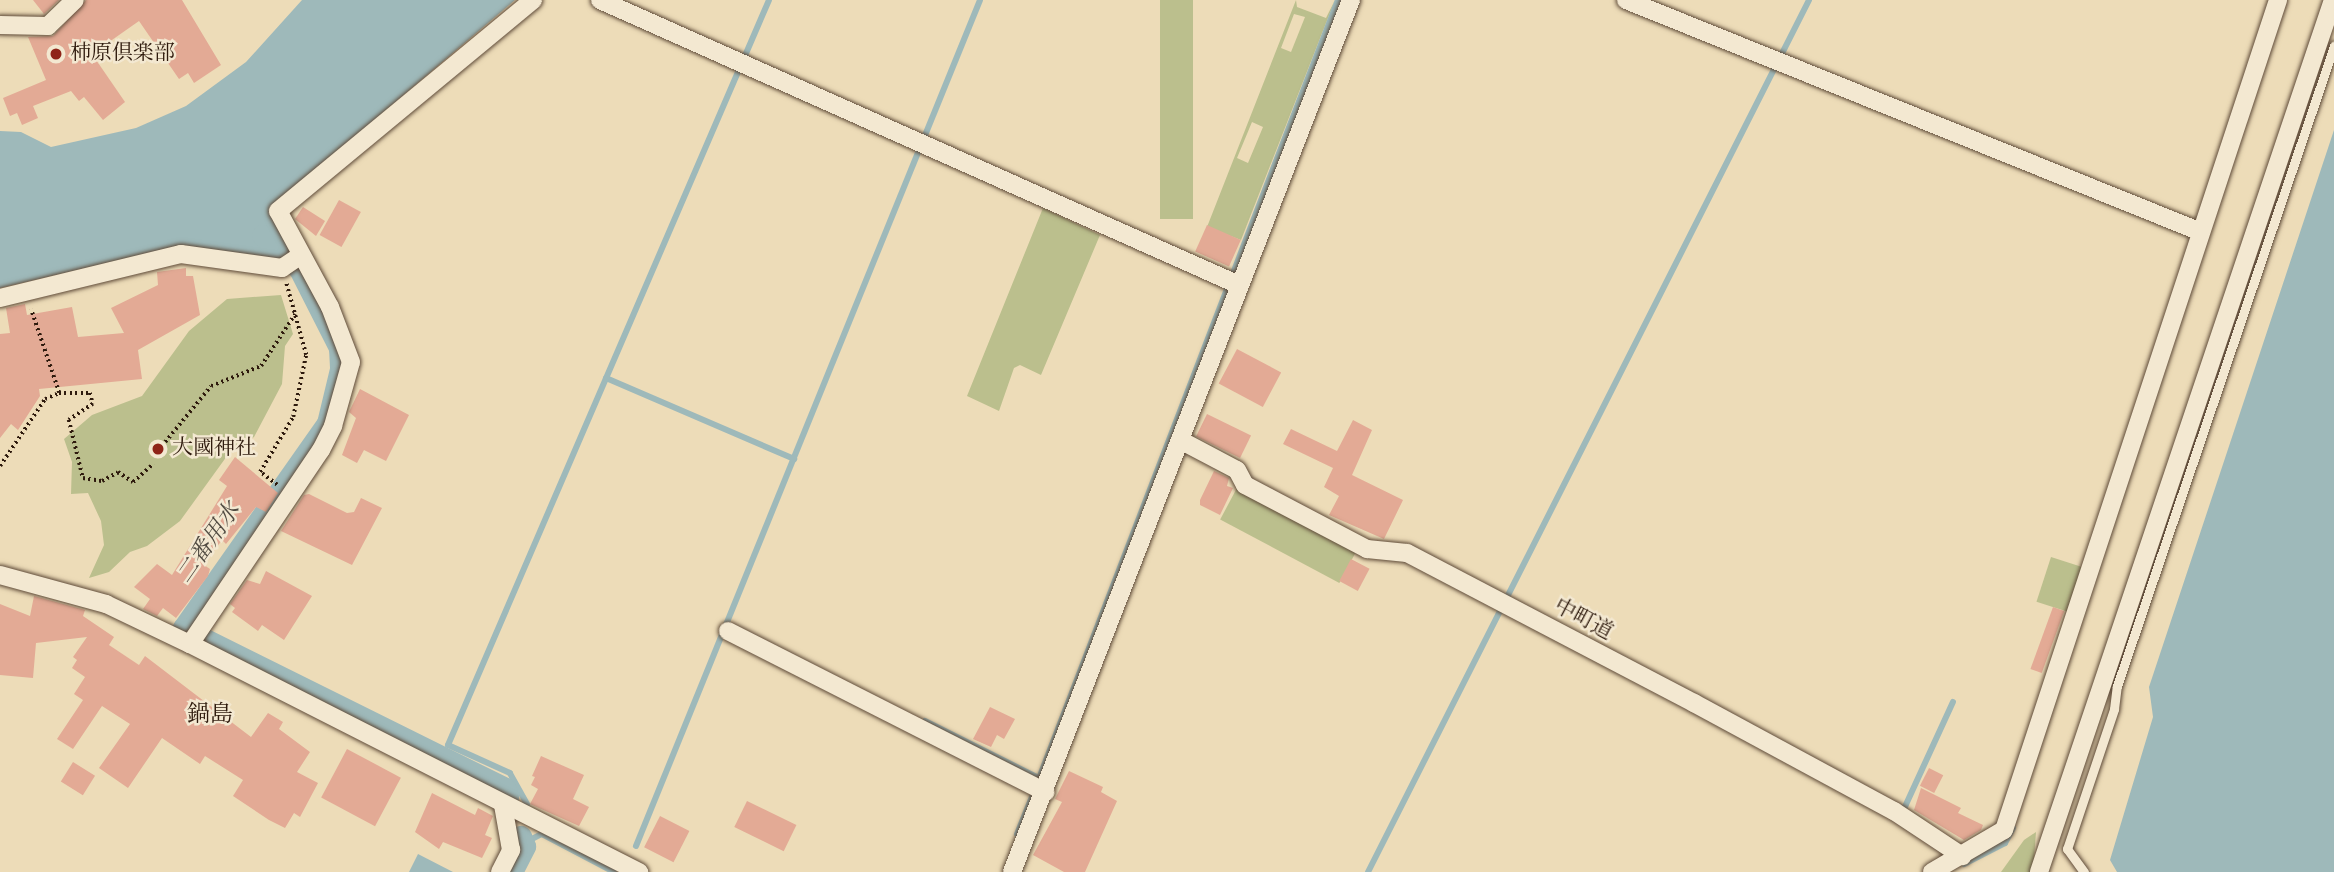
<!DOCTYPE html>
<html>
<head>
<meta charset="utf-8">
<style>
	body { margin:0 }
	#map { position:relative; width:2334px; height:872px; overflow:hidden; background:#eddcb8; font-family:"Sorts Mill Goudy","Noto Serif JP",serif }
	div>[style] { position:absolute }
	.green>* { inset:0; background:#bbbf8d; transform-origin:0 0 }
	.water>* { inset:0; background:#9eb9ba }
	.stream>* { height:6px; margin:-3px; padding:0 3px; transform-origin:3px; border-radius:3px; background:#9eb9ba }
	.canal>* { height:21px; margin:-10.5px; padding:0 10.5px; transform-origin:10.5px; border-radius:10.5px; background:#9eb9ba }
	.building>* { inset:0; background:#e3aa95; transform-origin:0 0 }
	.path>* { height:3.5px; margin-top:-1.75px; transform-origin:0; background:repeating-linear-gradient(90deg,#2e1a0d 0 2px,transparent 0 5.5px) }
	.roads { filter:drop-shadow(0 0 2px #5e4a38) drop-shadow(0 0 2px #5e4a38) }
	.lane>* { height:9px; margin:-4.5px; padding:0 4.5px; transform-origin:4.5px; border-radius:4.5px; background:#f3e8d1 }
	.street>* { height:18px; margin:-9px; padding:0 9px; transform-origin:9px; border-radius:9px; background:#f3e8d1 }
	.dots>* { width:19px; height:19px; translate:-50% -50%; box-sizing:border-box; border:4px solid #f3e8d1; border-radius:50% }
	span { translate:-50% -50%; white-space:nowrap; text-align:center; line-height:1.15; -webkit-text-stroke:5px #f3e8d1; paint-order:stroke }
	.poi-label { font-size:21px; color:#2e1a0d }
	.left { translate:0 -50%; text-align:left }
	.street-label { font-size:21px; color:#2e1a0d }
	.water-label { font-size:23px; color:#504a41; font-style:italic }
	.neighbourhood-label { font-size:23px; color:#2e1a0d }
</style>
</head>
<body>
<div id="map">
	<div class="green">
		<i style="left:1160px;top:0;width:33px;height:219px"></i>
		<i style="clip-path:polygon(evenodd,1296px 0,1297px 7px,1326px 18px,1335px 0,1241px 240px,1207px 227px,1296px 0,1294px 14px,1305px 17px,1291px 52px,1281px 48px,1294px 14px,1296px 0,1252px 122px,1263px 127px,1248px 163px,1237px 158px,1252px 122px)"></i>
		<i style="clip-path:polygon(1043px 208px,1100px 235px,1041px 375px,1020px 365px,1014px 368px,999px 411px,967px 396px)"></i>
		<i style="clip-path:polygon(281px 295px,293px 334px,285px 346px,282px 384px,254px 437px,227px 456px,180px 521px,147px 546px,130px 552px,109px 572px,89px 578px,104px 545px,101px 521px,88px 493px,71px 494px,72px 462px,64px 439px,92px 415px,142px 396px,189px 331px,227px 299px)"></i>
		<i style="left:1238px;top:486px;width:135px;height:38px;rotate:28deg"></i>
		<i style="left:2051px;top:557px;width:36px;height:47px;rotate:18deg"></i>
		<i style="clip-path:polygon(2036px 832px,2033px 872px,2001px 872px,2024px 840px)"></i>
	</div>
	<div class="water">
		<i style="clip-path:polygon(302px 0,515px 0,270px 209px,288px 250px,279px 259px,172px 248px,0 288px,0 131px,21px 132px,51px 147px,136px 128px,186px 106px,246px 62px)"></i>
		<i style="clip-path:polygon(2334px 130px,2334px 872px,2117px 872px,2110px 860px,2153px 717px,2149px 687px)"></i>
		<i style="clip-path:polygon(418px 854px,453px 872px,409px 872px)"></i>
	</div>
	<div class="stream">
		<i style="left:606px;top:378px;width:205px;rotate:23.3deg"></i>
		<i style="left:925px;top:721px;width:127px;rotate:26.6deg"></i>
		<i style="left:1038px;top:781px;width:837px;rotate:-68.99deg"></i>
		<i style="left:527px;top:804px;width:35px;rotate:-119deg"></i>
		<i style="left:510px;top:773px;width:68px;rotate:-155.7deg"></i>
		<i style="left:448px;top:745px;width:811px;rotate:-66.69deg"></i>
		<i style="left:1903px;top:811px;width:120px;rotate:-65.4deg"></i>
		<i style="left:1017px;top:834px;width:40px;rotate:-68deg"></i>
		<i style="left:524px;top:843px;width:20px;rotate:-27deg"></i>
		<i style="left:542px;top:834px;width:81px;rotate:27.8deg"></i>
		<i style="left:636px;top:846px;width:913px;rotate:-67.87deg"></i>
		<i style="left:1964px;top:864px;width:46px;rotate:-27.1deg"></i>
		<i style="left:2005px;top:843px;width:17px;rotate:-62deg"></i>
		<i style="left:1368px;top:872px;width:977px;rotate:-63.17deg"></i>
	</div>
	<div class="canal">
		<i style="left:262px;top:235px;width:50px;rotate:42.6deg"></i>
		<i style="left:299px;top:269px;width:89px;rotate:63.1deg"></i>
		<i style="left:339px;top:348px;width:21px;rotate:87deg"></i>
		<i style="left:340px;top:369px;width:56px;rotate:103.5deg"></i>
		<i style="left:327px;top:423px;width:251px;rotate:125.1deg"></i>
		<i style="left:183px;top:628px;width:360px;rotate:26.4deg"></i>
		<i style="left:505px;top:788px;width:9px;rotate:69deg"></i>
		<i style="left:512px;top:872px;width:29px;rotate:-63deg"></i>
		<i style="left:525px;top:846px;width:11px;rotate:-112deg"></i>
	</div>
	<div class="building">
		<i style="clip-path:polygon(33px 0,59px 0,44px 14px)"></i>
		<i style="clip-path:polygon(86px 0,182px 0,221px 65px,194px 83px,188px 73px,179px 79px,139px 21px,92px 54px,125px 102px,103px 120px,84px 97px,79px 101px,71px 91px,33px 106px,38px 118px,22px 125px,17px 113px,10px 116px,3px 98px,46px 80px,28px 37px,53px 36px)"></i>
		<i style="left:339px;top:200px;width:25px;height:40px;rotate:29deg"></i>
		<i style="clip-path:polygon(303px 207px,325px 221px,316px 236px,295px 219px)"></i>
		<i style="left:1207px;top:225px;width:37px;height:29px;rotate:24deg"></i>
		<i style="clip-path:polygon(186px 268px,186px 276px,193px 276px,200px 315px,138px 350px,142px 379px,39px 389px,40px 396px,18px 430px,11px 424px,0 438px,0 334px,10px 333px,6px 308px,25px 304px,27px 315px,72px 307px,78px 337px,124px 333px,111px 308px,158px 285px,157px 272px)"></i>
		<i style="left:1237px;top:349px;width:50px;height:39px;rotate:28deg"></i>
		<i style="clip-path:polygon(360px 389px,409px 415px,386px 461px,364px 450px,357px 463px,342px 455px,356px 418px,349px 412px)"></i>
		<i style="left:1207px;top:414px;width:49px;height:25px;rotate:26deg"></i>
		<i style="clip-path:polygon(1353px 420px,1372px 430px,1352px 475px,1403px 500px,1384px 539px,1329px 515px,1339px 496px,1324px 487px,1333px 468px,1283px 444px,1291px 429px,1337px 451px)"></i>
		<i style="clip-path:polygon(235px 457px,278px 493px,266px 512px,256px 507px,226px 544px,222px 540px,204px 565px,210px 569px,208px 576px,176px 618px,163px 608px,157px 616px,143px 609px,150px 599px,134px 587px,157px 564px,172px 575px,227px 486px,219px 480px)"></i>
		<i style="clip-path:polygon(1214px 471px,1229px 478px,1227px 486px,1233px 488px,1220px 515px,1200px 505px,1200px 500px)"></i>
		<i style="clip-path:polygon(309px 494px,347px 513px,354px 512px,361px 498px,382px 508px,352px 565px,281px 531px,304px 495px)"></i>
		<i style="left:1351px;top:559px;width:21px;height:25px;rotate:28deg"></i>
		<i style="clip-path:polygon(266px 571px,312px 596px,284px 640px,262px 625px,258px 631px,232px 612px,235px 608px,230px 604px,247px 580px,260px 584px)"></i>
		<i style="clip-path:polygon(34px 596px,85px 610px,83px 616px,114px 637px,109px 645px,139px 665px,145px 656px,251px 737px,268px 713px,283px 722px,279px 729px,310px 752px,297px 772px,318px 783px,300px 817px,294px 813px,285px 828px,269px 820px,233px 796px,243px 780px,205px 756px,200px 764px,162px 738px,128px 788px,99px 768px,130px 724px,102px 706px,73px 749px,57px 739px,83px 700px,74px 694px,85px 677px,72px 668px,77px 660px,73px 657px,87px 637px,36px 643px,33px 678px,0 675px,0 604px,30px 616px)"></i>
		<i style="left:2053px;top:607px;width:12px;height:66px;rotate:20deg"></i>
		<i style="clip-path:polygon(990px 707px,1015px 719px,1004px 739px,997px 735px,991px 747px,973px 739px)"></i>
		<i style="left:347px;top:749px;width:61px;height:55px;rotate:28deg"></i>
		<i style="clip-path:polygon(541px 756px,584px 775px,573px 799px,589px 807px,579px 826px,530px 804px,538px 789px,531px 785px,535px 777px,532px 776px)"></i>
		<i style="left:73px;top:762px;width:26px;height:23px;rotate:32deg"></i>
		<i style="left:1929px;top:768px;width:16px;height:20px;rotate:27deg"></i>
		<i style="clip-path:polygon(1069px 771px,1103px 787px,1101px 792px,1117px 801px,1085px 872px,1064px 872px,1033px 855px,1062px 802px,1055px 799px)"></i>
		<i style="clip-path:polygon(1921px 788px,1961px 808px,1958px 813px,1983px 825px,1981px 830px,1964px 840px,1914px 810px)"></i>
		<i style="clip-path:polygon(432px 793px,475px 815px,478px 808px,493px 816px,485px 835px,492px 838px,482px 858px,443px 842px,439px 849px,415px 832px)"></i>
		<i style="left:747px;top:801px;width:55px;height:29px;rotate:26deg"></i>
		<i style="left:660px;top:816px;width:33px;height:35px;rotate:27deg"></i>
	</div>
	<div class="path">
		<i style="left:59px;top:393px;width:31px"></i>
		<i style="left:90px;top:393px;width:11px;rotate:75deg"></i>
		<i style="left:93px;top:404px;width:29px;rotate:146deg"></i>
		<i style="left:69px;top:420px;width:60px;rotate:76.4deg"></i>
		<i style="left:83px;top:478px;width:19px;rotate:9deg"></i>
		<i style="left:102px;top:481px;width:18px;rotate:-29deg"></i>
		<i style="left:118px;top:472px;width:18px;rotate:34deg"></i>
		<i style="left:133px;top:482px;width:27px;rotate:-42deg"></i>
		<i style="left:165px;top:442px;width:72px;rotate:-50.6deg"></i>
		<i style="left:211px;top:386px;width:54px;rotate:-21.8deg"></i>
		<i style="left:261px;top:366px;width:62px;rotate:-56.8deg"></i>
		<i style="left:0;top:466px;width:81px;rotate:-56.1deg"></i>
		<i style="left:45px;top:399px;width:15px;rotate:-23deg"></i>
		<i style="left:59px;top:393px;width:88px;rotate:-108.6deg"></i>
		<i style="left:277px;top:485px;width:21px;rotate:-143deg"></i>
		<i style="left:260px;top:472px;width:64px;rotate:-59deg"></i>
		<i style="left:293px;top:417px;width:63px;rotate:-78.2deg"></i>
		<i style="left:306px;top:355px;width:75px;rotate:-105.5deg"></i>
	</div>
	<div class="roads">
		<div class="lane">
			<i style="left:2084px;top:872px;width:29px;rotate:-126deg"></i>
			<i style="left:2067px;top:849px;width:148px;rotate:-71.4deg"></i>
			<i style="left:2114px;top:709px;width:23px;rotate:-83deg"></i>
			<i style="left:2117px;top:686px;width:676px;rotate:-71.27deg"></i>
		</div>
		<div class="street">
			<i style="left:600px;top:0;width:700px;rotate:24.04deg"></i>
			<i style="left:1626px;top:0;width:620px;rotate:21.97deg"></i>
			<i style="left:0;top:25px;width:48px;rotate:1.2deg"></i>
			<i style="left:48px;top:26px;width:37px;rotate:-44deg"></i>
			<i style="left:0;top:298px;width:186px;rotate:-13.7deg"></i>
			<i style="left:181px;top:254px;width:102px;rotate:7.9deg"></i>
			<i style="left:282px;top:268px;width:23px;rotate:-34deg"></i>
			<i style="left:1180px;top:440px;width:64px;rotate:27.8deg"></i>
			<i style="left:1237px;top:470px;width:17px;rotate:62deg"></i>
			<i style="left:1245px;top:485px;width:138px;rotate:27.7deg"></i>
			<i style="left:1367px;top:549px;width:40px;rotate:5.7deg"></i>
			<i style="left:1407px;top:553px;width:324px;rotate:27.6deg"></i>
			<i style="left:1694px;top:703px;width:227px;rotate:28.4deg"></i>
			<i style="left:1894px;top:811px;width:82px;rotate:33.5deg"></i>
			<i style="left:0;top:575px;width:110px;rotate:15.3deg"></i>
			<i style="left:106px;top:604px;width:93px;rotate:25.5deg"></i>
			<i style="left:190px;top:644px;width:504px;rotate:26.92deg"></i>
			<i style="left:728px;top:631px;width:356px;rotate:26.9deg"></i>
			<i style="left:190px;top:644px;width:234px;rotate:-56deg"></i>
			<i style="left:321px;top:450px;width:27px;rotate:-63deg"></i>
			<i style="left:333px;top:426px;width:66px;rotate:-74.3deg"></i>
			<i style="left:351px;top:362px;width:59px;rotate:-110.9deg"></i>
			<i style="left:330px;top:307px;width:109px;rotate:-118.4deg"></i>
			<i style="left:278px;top:211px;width:331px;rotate:-39.6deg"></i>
			<i style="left:500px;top:872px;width:25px;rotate:-63deg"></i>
			<i style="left:511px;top:850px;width:46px;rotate:-100.1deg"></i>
			<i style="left:1012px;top:872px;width:936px;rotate:-68.76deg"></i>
			<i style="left:1932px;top:872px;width:83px;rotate:-30.3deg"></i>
			<i style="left:2004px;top:830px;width:874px;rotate:-71.73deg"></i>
			<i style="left:2039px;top:872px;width:920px;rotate:-71.37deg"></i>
		</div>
	</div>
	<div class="dots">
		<i style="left:56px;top:54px;background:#8f2418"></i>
		<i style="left:158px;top:449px;background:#8f2418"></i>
	</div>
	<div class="poi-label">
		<span class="left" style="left:70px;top:54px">柿原倶楽部</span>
		<span class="left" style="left:172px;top:449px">大國神社</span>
	</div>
	<div class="street-label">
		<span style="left:1583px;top:620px;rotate:28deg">中町道</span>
	</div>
	<div class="water-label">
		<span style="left:210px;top:544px;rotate:-55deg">二番用水</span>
	</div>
	<div class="neighbourhood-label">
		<span style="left:210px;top:716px">鍋島</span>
	</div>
</div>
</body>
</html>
